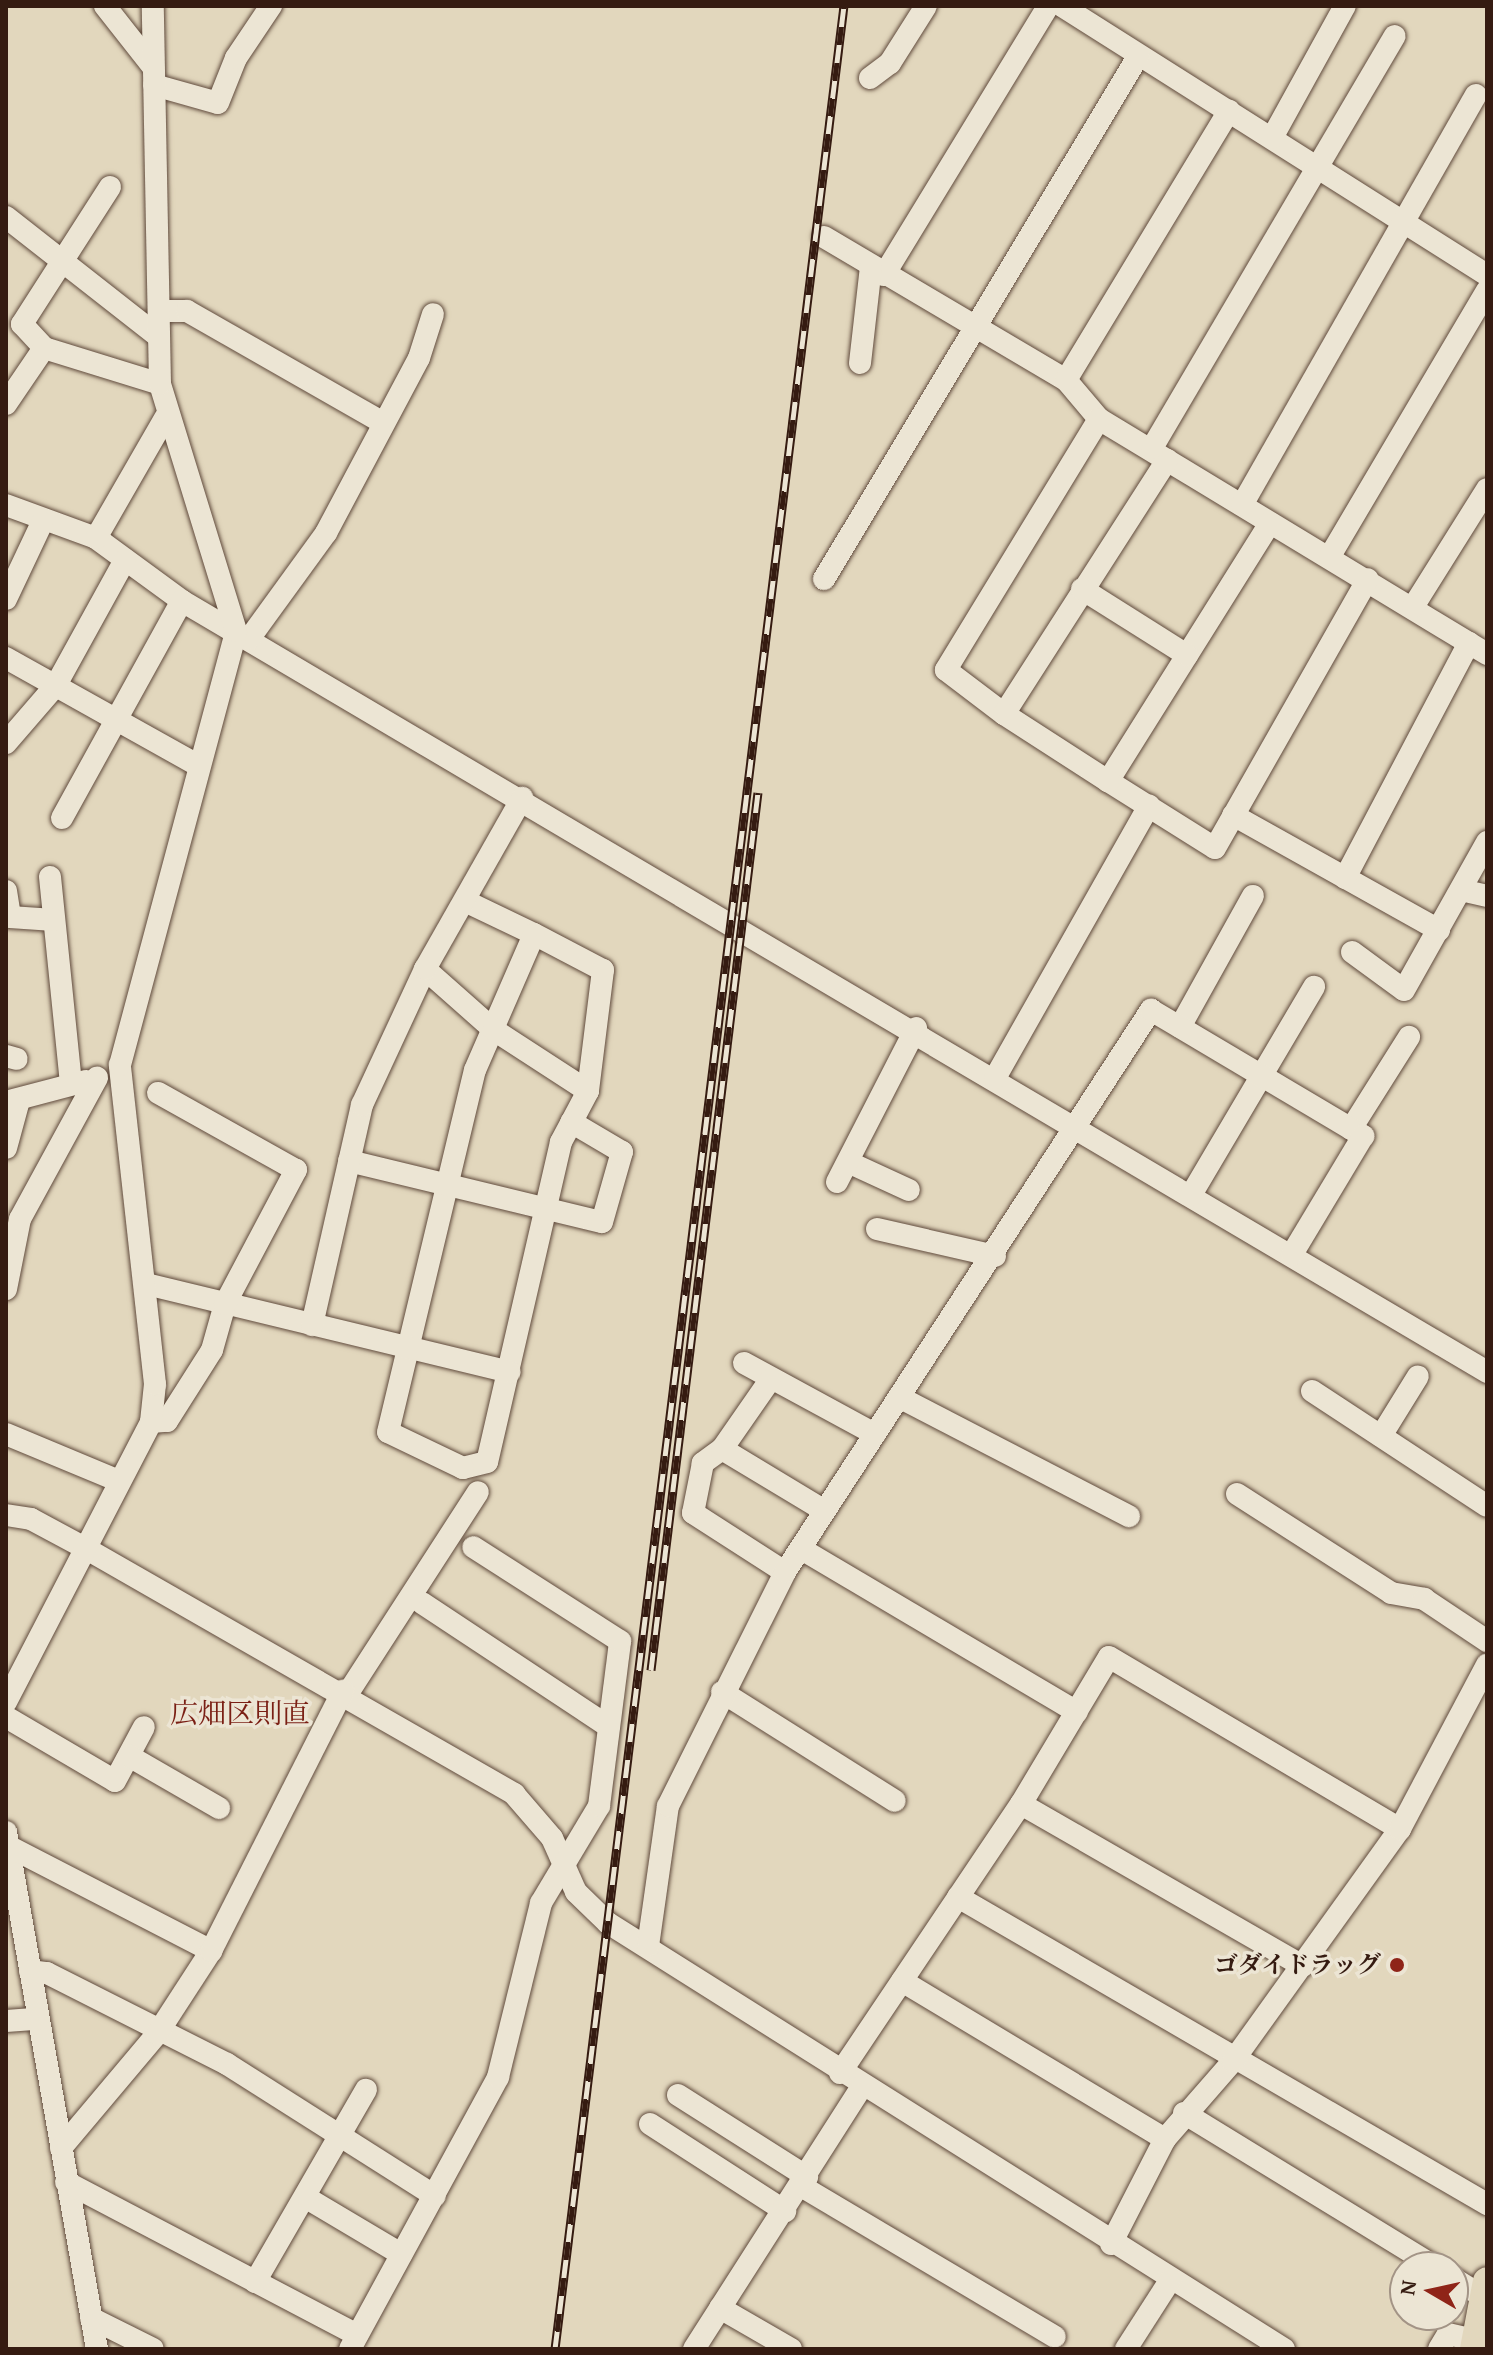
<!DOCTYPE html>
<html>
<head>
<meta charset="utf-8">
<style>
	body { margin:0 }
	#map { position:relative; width:1493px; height:2355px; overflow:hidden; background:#e2d7bd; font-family:"Gentium Book Plus","Noto Serif JP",serif }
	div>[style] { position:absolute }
	.roads { filter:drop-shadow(0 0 2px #604a3c) drop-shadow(0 0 2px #604a3c) }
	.minor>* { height:22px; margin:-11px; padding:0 11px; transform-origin:11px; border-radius:11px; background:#ece5d4 }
	.major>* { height:28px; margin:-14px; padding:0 14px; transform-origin:14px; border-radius:14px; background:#e2d7bd }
	.rail>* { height:9px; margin-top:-4.5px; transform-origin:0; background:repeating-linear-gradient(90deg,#ece5d4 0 18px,#351b11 0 36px); box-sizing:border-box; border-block:2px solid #351b11 }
	.dots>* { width:22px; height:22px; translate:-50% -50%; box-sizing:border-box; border:4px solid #ece5d4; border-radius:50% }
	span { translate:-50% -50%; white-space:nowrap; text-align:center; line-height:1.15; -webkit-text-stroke:7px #ece5d4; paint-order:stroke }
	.poi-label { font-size:24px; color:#351b11; font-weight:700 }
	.right { translate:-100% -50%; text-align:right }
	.quarter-label { font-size:28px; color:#7a1f14 }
	.frame { position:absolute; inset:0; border:8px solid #351b11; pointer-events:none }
	.north { position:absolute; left:1389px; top:2251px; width:80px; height:80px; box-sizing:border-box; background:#ece5d4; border:2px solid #a39486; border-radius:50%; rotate:279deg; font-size:22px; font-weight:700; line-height:32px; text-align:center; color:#351b11 }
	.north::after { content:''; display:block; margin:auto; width:28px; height:36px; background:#8f2418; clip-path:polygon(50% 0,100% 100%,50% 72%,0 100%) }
</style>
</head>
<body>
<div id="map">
	<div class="roads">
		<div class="minor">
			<i style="left:105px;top:6px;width:78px;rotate:51.8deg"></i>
			<i style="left:1062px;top:6px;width:503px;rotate:32.33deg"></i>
			<i style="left:870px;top:78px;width:25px;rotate:-37deg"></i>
			<i style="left:890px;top:63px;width:67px;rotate:-57.7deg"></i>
			<i style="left:154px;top:85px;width:66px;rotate:15.7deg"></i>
			<i style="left:218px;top:103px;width:48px;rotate:-68.2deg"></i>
			<i style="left:236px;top:58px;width:63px;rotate:-56.1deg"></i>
			<i style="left:1272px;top:138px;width:151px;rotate:-61.1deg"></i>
			<i style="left:110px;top:187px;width:163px;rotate:122.7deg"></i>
			<i style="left:22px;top:324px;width:33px;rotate:47deg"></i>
			<i style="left:44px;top:348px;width:121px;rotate:17.2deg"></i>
			<i style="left:6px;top:217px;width:193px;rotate:38.1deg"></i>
			<i style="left:824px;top:237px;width:281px;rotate:30.6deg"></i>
			<i style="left:1066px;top:380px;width:51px;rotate:49.8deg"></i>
			<i style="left:1099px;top:419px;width:454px;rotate:31.2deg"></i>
			<i style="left:884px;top:275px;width:315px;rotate:-58.6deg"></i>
			<i style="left:159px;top:311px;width:28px"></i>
			<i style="left:187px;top:311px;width:226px;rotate:29.7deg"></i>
			<i style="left:860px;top:363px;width:97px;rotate:-83.5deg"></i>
			<i style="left:1066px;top:380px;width:315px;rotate:-58.8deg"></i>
			<i style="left:6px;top:404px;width:68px;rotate:-55.8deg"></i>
			<i style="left:1099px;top:419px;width:294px;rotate:121.4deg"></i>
			<i style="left:946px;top:670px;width:73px;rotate:37.2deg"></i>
			<i style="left:1004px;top:714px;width:302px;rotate:-57.3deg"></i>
			<i style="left:1152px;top:448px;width:478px;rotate:-59.5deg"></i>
			<i style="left:6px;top:505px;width:96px;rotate:20.1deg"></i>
			<i style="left:96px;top:538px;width:107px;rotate:36.2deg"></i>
			<i style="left:182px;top:601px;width:1516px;rotate:30.57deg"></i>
			<i style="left:1242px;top:505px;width:472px;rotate:-60.3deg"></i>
			<i style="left:1270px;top:523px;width:305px;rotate:122.1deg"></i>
			<i style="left:1108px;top:781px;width:126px;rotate:32.1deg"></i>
			<i style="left:1215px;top:848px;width:309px;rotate:-60.4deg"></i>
			<i style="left:96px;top:538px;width:138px;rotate:-60.1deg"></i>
			<i style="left:1330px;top:556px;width:308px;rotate:-59.4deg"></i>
			<i style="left:824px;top:579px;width:611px;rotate:-58.99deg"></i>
			<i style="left:1082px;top:589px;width:124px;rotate:32.2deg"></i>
			<i style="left:6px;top:599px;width:84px;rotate:-64.7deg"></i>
			<i style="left:1413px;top:607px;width:139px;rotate:-57.9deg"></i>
			<i style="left:249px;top:639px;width:131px;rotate:-54deg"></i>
			<i style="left:326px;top:533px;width:198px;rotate:-62deg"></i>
			<i style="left:419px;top:358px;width:46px;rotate:-72.3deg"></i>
			<i style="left:6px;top:658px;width:218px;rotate:29.2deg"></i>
			<i style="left:1004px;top:714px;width:124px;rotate:32.8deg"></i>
			<i style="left:6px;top:743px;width:77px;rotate:-49.2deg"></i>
			<i style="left:56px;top:685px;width:143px;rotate:-61.1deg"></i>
			<i style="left:1233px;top:815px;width:236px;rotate:29.2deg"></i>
			<i style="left:62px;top:818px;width:248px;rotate:-61.1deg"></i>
			<i style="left:50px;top:877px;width:208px;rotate:84.2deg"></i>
			<i style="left:1345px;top:878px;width:266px;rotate:-62.2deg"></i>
			<i style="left:1461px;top:890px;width:27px;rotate:13deg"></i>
			<i style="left:6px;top:891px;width:26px;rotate:81deg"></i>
			<i style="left:10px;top:917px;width:44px;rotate:3.9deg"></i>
			<i style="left:465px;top:901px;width:76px;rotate:25.6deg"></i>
			<i style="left:534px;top:934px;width:78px;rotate:27.6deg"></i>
			<i style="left:603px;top:970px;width:122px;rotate:97.1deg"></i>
			<i style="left:588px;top:1091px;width:58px;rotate:117.9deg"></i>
			<i style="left:561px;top:1142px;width:328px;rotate:103deg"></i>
			<i style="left:487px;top:1462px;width:25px;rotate:166deg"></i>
			<i style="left:463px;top:1468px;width:83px;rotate:-154.4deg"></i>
			<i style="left:388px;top:1432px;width:372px;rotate:-76.5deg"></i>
			<i style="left:475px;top:1070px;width:148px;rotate:-66.5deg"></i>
			<i style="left:1352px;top:952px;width:64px;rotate:36.2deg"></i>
			<i style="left:1404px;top:990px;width:170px;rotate:-60.7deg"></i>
			<i style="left:425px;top:969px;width:92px;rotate:41.5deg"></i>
			<i style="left:494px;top:1030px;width:112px;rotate:33deg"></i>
			<i style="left:1180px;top:1027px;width:150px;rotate:-60.9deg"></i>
			<i style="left:6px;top:1056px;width:11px;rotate:15deg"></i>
			<i style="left:995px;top:1078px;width:313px;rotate:-60.5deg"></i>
			<i style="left:6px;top:1102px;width:83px;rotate:-14.7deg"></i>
			<i style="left:1351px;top:1129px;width:109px;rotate:-57.8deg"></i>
			<i style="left:6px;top:1148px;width:50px;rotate:-74.8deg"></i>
			<i style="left:349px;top:1161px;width:260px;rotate:13.6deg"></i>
			<i style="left:602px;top:1222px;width:73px;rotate:-74.1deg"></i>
			<i style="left:622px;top:1152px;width:59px;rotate:-149.5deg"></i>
			<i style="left:848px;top:1162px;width:67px;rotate:24.7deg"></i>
			<i style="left:837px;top:1182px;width:173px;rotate:-62.8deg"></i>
			<i style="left:1191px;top:1195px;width:242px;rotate:-59.4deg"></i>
			<i style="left:877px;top:1229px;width:121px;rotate:12.9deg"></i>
			<i style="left:146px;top:1284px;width:374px;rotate:13.6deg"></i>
			<i style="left:6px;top:1289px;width:71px;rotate:-78.7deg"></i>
			<i style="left:20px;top:1219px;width:161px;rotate:-61.4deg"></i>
			<i style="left:312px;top:1325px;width:226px;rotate:-77.2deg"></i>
			<i style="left:362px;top:1105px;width:150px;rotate:-65.1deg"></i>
			<i style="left:425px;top:969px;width:197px;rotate:-60.4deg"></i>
			<i style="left:744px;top:1363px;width:149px;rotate:28.5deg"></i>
			<i style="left:770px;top:1380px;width:84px;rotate:124.8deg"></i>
			<i style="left:722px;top:1449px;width:24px;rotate:144deg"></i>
			<i style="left:703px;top:1463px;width:51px;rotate:101.3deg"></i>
			<i style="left:693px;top:1513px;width:109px;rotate:32.7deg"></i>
			<i style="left:1312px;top:1391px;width:209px;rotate:33.3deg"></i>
			<i style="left:899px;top:1397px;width:259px;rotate:27.4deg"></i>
			<i style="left:151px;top:1422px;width:16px;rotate:-4deg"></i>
			<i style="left:167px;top:1421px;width:84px;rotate:-57.6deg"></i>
			<i style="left:212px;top:1350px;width:48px;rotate:-74.2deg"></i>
			<i style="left:225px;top:1304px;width:152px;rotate:-62.1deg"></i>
			<i style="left:296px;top:1170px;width:158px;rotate:-150.8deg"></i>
			<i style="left:6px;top:1434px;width:122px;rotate:22.6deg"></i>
			<i style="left:1381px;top:1436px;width:70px;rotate:-58.3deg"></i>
			<i style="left:722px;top:1449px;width:118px;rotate:31.1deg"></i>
			<i style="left:1237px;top:1494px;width:183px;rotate:32.7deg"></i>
			<i style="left:1391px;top:1593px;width:34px;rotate:10deg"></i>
			<i style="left:1424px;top:1599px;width:76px;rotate:33.7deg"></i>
			<i style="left:6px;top:1515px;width:25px;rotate:9deg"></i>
			<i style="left:31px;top:1519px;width:61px;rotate:28.2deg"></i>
			<i style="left:85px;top:1548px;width:495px;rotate:29.8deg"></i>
			<i style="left:514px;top:1794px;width:58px;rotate:49.2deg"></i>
			<i style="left:552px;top:1838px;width:59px;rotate:66deg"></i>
			<i style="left:576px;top:1892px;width:45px;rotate:44.1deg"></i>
			<i style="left:608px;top:1923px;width:799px;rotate:32.22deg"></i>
			<i style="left:803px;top:1550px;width:318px;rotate:30.6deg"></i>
			<i style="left:422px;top:1603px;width:224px;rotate:33.5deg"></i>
			<i style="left:722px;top:1692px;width:204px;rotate:32.2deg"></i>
			<i style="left:348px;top:1693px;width:239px;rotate:-57.1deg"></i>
			<i style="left:6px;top:1702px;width:315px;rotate:-62.6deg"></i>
			<i style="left:151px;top:1422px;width:38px;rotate:-84deg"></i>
			<i style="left:155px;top:1384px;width:321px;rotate:-96.3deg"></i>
			<i style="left:120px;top:1065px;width:449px;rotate:-75deg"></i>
			<i style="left:236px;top:631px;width:258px;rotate:-107.1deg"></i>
			<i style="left:160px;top:384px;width:378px;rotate:-91.1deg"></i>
			<i style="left:6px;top:1717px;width:126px;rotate:30.4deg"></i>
			<i style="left:115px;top:1781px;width:61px;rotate:-61.8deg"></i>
			<i style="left:129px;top:1756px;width:104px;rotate:30deg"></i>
			<i style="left:1021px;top:1804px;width:325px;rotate:29.9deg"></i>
			<i style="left:6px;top:1832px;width:525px;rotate:80.02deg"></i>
			<i style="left:8px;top:1846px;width:229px;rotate:27.3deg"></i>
			<i style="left:958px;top:1897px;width:612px;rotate:30.13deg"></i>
			<i style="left:648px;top:1946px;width:141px;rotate:-81.9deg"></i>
			<i style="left:668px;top:1806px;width:262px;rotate:-63.4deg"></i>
			<i style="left:785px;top:1572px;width:671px;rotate:-56.93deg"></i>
			<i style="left:1151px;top:1010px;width:247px;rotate:30.7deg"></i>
			<i style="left:1363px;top:1136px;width:138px;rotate:121deg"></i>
			<i style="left:30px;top:1971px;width:17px;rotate:7deg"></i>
			<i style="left:47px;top:1973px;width:202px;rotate:26.8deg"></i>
			<i style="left:227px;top:2064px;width:246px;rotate:32.4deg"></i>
			<i style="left:902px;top:1981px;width:307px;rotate:31deg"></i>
			<i style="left:6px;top:2021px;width:31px;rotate:-4deg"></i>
			<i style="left:840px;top:2073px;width:324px;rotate:-56.1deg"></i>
			<i style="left:1021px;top:1804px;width:171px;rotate:-59.1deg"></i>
			<i style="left:1109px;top:1657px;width:338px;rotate:30.6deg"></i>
			<i style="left:678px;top:2095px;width:153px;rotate:32.4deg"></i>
			<i style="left:1184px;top:2113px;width:294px;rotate:31.5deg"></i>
			<i style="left:650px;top:2124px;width:161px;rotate:32.8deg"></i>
			<i style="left:61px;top:2148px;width:149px;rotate:-49.9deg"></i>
			<i style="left:157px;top:2034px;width:99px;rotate:-57deg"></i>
			<i style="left:211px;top:1951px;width:292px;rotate:-63.1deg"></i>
			<i style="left:66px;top:2182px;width:329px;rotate:27.7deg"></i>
			<i style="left:801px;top:2186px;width:295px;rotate:30.7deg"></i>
			<i style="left:305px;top:2197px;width:112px;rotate:30.7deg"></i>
			<i style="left:1111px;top:2244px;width:118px;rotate:-62.8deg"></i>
			<i style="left:1165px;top:2139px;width:103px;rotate:-48.9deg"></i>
			<i style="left:1233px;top:2061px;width:286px;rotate:-54.3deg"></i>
			<i style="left:1400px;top:1829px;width:186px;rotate:-62.1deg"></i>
			<i style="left:1453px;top:2278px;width:36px;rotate:32deg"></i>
			<i style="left:255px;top:2282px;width:222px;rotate:-60deg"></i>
			<i style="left:720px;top:2308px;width:82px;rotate:30deg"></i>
			<i style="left:91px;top:2318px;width:69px;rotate:26.6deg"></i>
			<i style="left:350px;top:2349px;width:310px;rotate:-61.4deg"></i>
			<i style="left:498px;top:2077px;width:179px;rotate:-76.1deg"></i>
			<i style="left:541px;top:1903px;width:113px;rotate:-59.1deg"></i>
			<i style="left:599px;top:1806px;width:166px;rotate:-82.7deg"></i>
			<i style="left:620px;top:1641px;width:174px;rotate:-147.4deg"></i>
			<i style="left:694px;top:2349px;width:313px;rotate:-57.4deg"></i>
			<i style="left:1126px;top:2349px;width:83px;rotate:-57.3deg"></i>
			<i style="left:1439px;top:2349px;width:17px;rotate:-59deg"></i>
			<i style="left:1448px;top:2334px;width:40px;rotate:13deg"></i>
		</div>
		<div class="major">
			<i style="left:1474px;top:2349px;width:69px;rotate:-79.2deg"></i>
		</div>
	</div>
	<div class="rail">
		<i style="left:651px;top:1670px;width:884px;rotate:-83.05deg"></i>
		<i style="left:555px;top:2349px;width:2361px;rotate:-82.97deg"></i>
	</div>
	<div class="dots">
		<i style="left:1397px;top:1965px;background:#8f2418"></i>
	</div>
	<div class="poi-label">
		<span class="right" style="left:1381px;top:1965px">ゴダイドラッグ</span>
	</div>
	<div class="quarter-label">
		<span style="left:240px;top:1713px">広畑区則直</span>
	</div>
	<div class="frame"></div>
	<div class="north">N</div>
</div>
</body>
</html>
